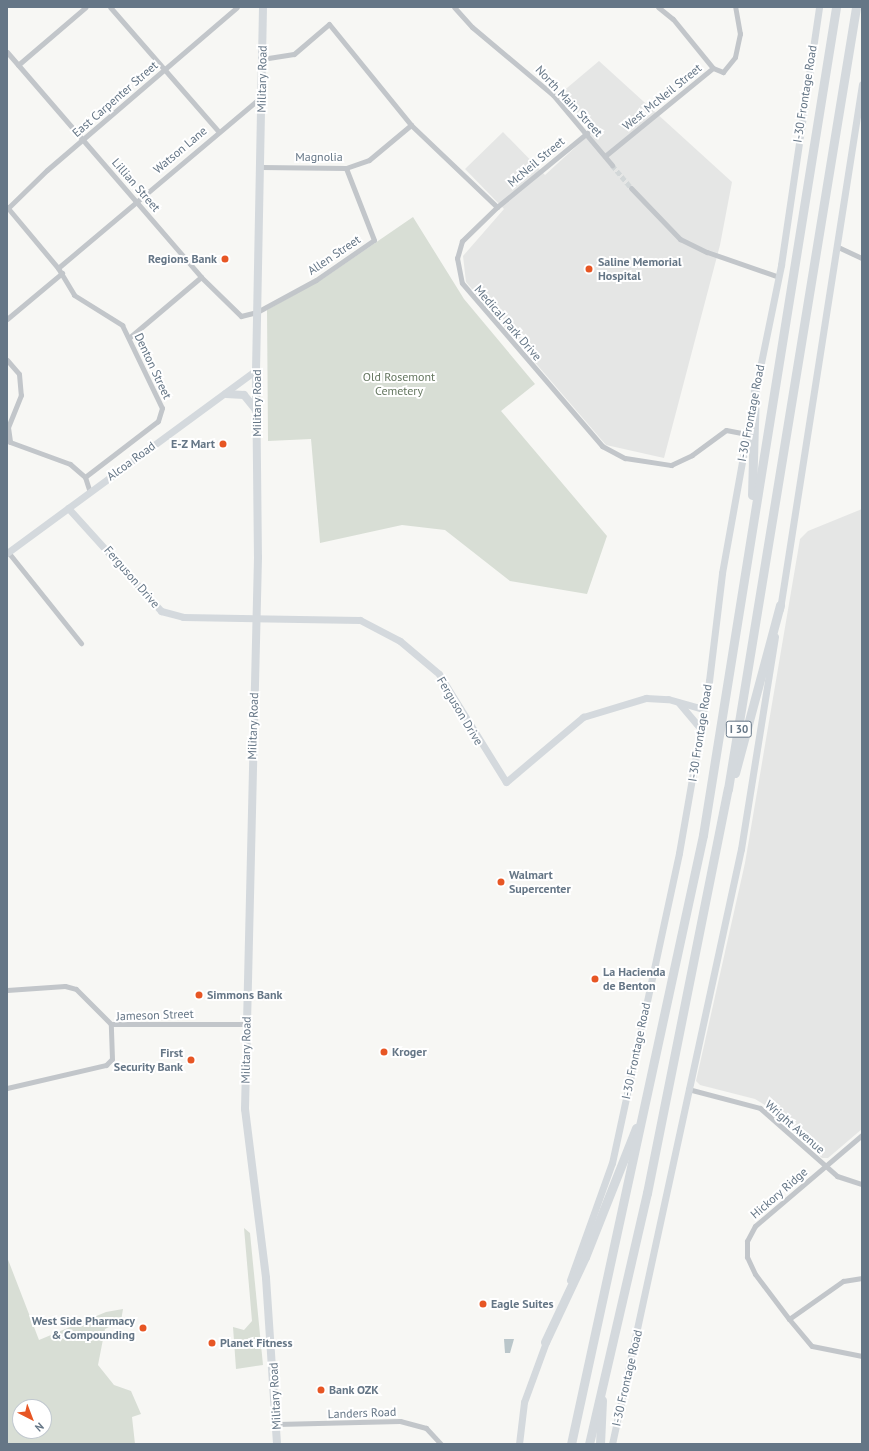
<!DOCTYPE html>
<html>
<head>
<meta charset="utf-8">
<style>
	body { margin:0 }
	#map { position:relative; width:869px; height:1451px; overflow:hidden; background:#f7f7f4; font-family:"PT Sans",sans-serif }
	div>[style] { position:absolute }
	.built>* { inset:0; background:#e5e6e5 }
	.green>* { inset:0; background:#d8ded5 }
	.water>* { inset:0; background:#bac6ca }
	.street-tunnel>* { height:5px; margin-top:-2.5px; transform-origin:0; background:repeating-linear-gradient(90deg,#d2d7d8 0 5px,transparent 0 7.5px) }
	.street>* { height:5px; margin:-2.5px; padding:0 2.5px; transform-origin:2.5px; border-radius:2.5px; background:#c2c6ca }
	.secondary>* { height:7px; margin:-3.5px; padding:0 3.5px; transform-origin:3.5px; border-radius:3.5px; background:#d4d9dd }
	.primary>* { height:8px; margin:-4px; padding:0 4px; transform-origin:4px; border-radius:4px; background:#d4d9dd }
	.highway>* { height:9px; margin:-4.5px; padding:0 4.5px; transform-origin:4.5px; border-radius:4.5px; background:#d4d9dd }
	.dots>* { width:11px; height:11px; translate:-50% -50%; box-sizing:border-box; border:2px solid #fff; border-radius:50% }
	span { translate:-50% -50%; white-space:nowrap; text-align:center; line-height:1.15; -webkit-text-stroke:4px #fff; paint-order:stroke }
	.shield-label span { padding:1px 3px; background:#fff; border:1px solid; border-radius:3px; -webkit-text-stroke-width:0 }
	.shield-label { font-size:11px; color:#657686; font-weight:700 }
	.street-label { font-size:12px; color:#657686 }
	.poi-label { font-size:12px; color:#657686; font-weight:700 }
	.right { translate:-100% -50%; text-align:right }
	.left { translate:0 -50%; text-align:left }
	.park-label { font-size:12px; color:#657760 }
	.frame { position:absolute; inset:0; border:8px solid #657686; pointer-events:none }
	.north { position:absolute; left:12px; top:1399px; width:40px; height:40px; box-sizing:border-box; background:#fff; border:1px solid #c1c8cf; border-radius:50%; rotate:138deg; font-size:11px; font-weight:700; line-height:16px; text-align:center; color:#657686 }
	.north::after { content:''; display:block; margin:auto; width:14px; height:18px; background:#e75624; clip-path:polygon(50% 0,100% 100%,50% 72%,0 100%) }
</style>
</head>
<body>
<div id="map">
	<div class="built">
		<i style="clip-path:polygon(599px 61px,732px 182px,720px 245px,664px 458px,606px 445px,466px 282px,463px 256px,504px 209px,465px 169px,503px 132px,545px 175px,593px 131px,561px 93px)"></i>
		<i style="clip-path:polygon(862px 509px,862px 1129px,828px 1158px,822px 1158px,768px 1107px,755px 1099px,700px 1085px,696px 1081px,745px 863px,800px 539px,808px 531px)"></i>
	</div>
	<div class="green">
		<i style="clip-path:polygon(413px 217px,464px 299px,535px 384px,501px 411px,607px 536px,587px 594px,510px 581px,445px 530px,402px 525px,320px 543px,311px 439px,268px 441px,267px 310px,324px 278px)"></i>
		<i style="clip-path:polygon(244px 1228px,250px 1233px,263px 1365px,236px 1369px,233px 1327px,244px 1330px,252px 1321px)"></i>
		<i style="clip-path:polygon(evenodd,7px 1257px,39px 1340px,106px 1312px,123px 1309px,121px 1321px,105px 1329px,98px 1365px,114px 1385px,131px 1391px,141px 1414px,132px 1417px,135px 1444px,7px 1444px,7px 1257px,20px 1407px,44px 1407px,44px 1431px,20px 1431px,20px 1407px)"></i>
	</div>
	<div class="water">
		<i style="clip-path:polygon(504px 1339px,514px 1339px,510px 1353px,505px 1353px)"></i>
	</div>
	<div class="street-tunnel">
		<i style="left:612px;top:165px;width:30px;rotate:50deg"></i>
	</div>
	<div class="street">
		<i style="left:110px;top:7px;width:164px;rotate:48.9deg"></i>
		<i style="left:454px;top:7px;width:27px;rotate:48deg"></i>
		<i style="left:472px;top:27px;width:106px;rotate:40deg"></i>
		<i style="left:553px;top:95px;width:92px;rotate:49.9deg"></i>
		<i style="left:658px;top:7px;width:19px;rotate:39deg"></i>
		<i style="left:673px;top:19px;width:63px;rotate:50.8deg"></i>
		<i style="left:713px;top:68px;width:11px;rotate:22deg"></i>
		<i style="left:723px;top:72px;width:19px;rotate:-51deg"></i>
		<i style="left:735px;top:57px;width:24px;rotate:-78deg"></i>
		<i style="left:740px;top:34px;width:27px;rotate:-100deg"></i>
		<i style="left:7px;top:52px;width:297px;rotate:49.2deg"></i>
		<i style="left:201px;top:277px;width:56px;rotate:44.3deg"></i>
		<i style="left:241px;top:316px;width:16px;rotate:-14deg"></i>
		<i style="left:257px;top:312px;width:67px;rotate:-28.5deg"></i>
		<i style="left:316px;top:280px;width:70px;rotate:-34.6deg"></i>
		<i style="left:374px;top:240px;width:77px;rotate:-111.3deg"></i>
		<i style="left:262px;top:59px;width:32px;rotate:-9deg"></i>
		<i style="left:294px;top:54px;width:46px;rotate:-40.6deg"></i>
		<i style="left:329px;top:24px;width:130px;rotate:50.9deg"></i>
		<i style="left:411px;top:125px;width:119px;rotate:43.6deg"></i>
		<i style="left:497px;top:207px;width:49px;rotate:135.8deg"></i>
		<i style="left:462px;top:241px;width:18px;rotate:106deg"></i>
		<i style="left:457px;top:258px;width:25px;rotate:79deg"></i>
		<i style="left:462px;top:283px;width:215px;rotate:49.3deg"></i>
		<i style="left:602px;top:446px;width:26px;rotate:28deg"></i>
		<i style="left:625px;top:458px;width:47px;rotate:8.7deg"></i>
		<i style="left:671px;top:465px;width:23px;rotate:-25deg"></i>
		<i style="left:692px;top:455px;width:42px;rotate:-36.3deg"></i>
		<i style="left:726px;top:430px;width:21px;rotate:11deg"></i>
		<i style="left:18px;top:65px;width:89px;rotate:-40.5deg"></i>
		<i style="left:605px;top:156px;width:139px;rotate:-39.2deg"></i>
		<i style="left:261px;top:167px;width:85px;rotate:0.7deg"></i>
		<i style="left:346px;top:168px;width:24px;rotate:-19deg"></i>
		<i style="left:369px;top:160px;width:55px;rotate:-39.8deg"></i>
		<i style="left:631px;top:188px;width:71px;rotate:46.1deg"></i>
		<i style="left:680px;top:239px;width:30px;rotate:26deg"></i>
		<i style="left:707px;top:252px;width:76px;rotate:19.1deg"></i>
		<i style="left:7px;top:207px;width:80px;rotate:50.1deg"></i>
		<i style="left:58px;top:268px;width:31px;rotate:59deg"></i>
		<i style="left:74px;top:295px;width:57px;rotate:32deg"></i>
		<i style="left:122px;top:325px;width:92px;rotate:64.3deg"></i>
		<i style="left:162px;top:408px;width:14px;rotate:107deg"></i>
		<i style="left:158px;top:421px;width:92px;rotate:142.5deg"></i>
		<i style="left:497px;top:207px;width:117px;rotate:-39.4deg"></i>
		<i style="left:8px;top:208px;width:54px;rotate:-44.3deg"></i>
		<i style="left:47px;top:170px;width:250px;rotate:-40.6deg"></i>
		<i style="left:838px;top:247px;width:26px;rotate:25deg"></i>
		<i style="left:58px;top:268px;width:267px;rotate:-40.1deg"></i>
		<i style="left:7px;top:319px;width:72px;rotate:-39.9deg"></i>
		<i style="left:130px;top:337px;width:93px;rotate:-40.2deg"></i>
		<i style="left:7px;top:360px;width:18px;rotate:49deg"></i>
		<i style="left:19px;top:374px;width:21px;rotate:85deg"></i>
		<i style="left:21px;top:395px;width:35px;rotate:112deg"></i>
		<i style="left:8px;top:427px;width:15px;rotate:82deg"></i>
		<i style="left:10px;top:442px;width:64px;rotate:20.1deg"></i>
		<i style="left:70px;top:464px;width:20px;rotate:41deg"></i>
		<i style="left:85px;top:477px;width:16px;rotate:72deg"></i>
		<i style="left:8px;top:552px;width:117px;rotate:51.3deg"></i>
		<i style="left:7px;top:990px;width:58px;rotate:-3.9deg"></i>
		<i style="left:65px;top:986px;width:11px;rotate:15deg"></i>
		<i style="left:76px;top:989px;width:49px;rotate:45deg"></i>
		<i style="left:7px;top:1088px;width:102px;rotate:-13.1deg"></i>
		<i style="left:106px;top:1065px;width:8px;rotate:-45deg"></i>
		<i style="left:112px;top:1059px;width:35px;rotate:-92deg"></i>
		<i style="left:111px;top:1024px;width:135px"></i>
		<i style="left:688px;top:1089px;width:74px;rotate:14.8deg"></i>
		<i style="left:760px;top:1108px;width:103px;rotate:41.4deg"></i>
		<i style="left:837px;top:1176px;width:26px;rotate:18deg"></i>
		<i style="left:862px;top:1278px;width:19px;rotate:171deg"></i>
		<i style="left:843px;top:1281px;width:66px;rotate:144.9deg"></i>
		<i style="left:789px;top:1319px;width:35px;rotate:50deg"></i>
		<i style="left:812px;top:1346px;width:51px;rotate:11.3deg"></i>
		<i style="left:789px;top:1319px;width:56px;rotate:-127.1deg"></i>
		<i style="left:755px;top:1274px;width:19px;rotate:-115deg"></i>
		<i style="left:747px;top:1257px;width:16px;rotate:-90deg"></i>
		<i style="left:747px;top:1241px;width:17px;rotate:-62deg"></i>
		<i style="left:755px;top:1226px;width:140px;rotate:-40.4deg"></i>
		<i style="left:277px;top:1424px;width:123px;rotate:-1.4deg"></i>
		<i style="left:400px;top:1421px;width:27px;rotate:15deg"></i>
		<i style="left:426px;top:1428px;width:22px;rotate:47deg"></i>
	</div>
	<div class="secondary">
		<i style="left:755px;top:392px;width:130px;rotate:-78.4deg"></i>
		<i style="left:781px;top:265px;width:261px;rotate:-81.6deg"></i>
		<i style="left:68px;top:508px;width:139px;rotate:47.9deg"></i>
		<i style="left:161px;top:611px;width:23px;rotate:15deg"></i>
		<i style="left:183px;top:617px;width:177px;rotate:1deg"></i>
		<i style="left:360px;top:620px;width:45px;rotate:27.7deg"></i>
		<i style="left:400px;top:641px;width:51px;rotate:40.2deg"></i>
		<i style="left:439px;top:674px;width:127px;rotate:58.2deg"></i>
		<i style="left:506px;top:782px;width:101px;rotate:-40.2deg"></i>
		<i style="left:583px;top:717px;width:66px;rotate:-16.8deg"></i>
		<i style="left:646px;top:698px;width:22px;rotate:3deg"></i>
		<i style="left:668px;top:699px;width:37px;rotate:16deg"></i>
		<i style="left:7px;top:553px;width:309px;rotate:-36.3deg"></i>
		<i style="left:780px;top:609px;width:531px;rotate:-81.12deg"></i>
		<i style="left:679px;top:703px;width:34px;rotate:50deg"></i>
		<i style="left:570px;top:1280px;width:124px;rotate:-70.3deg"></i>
		<i style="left:612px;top:1163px;width:317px;rotate:-77.8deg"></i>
		<i style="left:679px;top:853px;width:175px;rotate:-80.1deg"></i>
		<i style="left:709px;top:681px;width:109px;rotate:-83.1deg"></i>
		<i style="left:722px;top:573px;width:164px;rotate:-79.8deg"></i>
		<i style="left:519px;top:1444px;width:42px;rotate:-83.2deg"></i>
		<i style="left:524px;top:1402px;width:67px;rotate:-69.9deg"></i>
		<i style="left:612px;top:1444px;width:609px;rotate:-77.77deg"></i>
		<i style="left:741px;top:849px;width:215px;rotate:-80.9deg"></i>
	</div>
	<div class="primary">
		<i style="left:263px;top:7px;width:363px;rotate:91.1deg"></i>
		<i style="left:256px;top:370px;width:187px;rotate:89.4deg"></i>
		<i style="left:258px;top:557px;width:552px;rotate:91.35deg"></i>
		<i style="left:245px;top:1109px;width:170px;rotate:82.9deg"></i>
		<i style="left:266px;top:1278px;width:166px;rotate:86.2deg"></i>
		<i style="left:226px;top:394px;width:18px;rotate:3deg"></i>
		<i style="left:244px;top:395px;width:21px;rotate:51deg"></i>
	</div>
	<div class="highway">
		<i style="left:752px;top:495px;width:108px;rotate:-88.4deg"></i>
		<i style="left:735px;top:773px;width:174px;rotate:-75deg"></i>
		<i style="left:545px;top:1342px;width:94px;rotate:-64.8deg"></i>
		<i style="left:585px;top:1257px;width:139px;rotate:-68.4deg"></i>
		<i style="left:571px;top:1444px;width:623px;rotate:-77.77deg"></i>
		<i style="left:703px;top:835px;width:839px;rotate:-80.87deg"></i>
		<i style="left:589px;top:1444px;width:258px;rotate:-77deg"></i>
		<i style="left:647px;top:1193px;width:412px;rotate:-78.7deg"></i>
		<i style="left:728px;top:789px;width:792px;rotate:-80.7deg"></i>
		<i style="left:600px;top:1444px;width:44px;rotate:-87.4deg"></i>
	</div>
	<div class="dots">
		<i style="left:225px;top:259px;background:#e75624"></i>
		<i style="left:589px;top:269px;background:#e75624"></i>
		<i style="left:223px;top:444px;background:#e75624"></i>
		<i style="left:501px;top:882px;background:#e75624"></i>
		<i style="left:595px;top:979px;background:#e75624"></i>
		<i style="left:199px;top:995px;background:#e75624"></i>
		<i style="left:384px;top:1052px;background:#e75624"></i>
		<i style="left:191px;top:1060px;background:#e75624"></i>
		<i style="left:483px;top:1304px;background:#e75624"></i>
		<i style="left:143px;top:1328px;background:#e75624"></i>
		<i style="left:212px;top:1343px;background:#e75624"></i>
		<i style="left:321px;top:1390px;background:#e75624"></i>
	</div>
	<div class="shield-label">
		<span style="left:739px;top:729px">I 30</span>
	</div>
	<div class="street-label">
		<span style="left:262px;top:79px;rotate:-89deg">Military Road</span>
		<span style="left:805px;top:94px;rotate:-81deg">I-30 Frontage Road</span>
		<span style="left:662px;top:97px;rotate:-39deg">West McNeil Street</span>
		<span style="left:115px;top:99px;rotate:-41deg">East Carpenter Street</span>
		<span style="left:569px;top:101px;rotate:47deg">North Main Street</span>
		<span style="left:180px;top:150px;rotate:-40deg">Watson Lane</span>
		<span style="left:319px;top:157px">Magnolia</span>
		<span style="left:536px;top:162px;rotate:-40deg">McNeil Street</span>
		<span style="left:136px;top:185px;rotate:49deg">Lillian Street</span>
		<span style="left:334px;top:255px;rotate:-34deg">Allen Street</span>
		<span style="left:508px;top:323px;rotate:49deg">Medical Park Drive</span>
		<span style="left:153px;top:366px;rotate:65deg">Denton Street</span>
		<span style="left:257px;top:403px;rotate:-90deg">Military Road</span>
		<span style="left:751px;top:413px;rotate:-79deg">I-30 Frontage Road</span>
		<span style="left:131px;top:461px;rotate:-36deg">Alcoa Road</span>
		<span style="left:132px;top:577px;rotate:49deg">Ferguson Drive</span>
		<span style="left:460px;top:711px;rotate:59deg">Ferguson Drive</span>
		<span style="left:253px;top:726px;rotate:-88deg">Military Road</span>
		<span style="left:700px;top:733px;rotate:-81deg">I-30 Frontage Road</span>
		<span style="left:155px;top:1015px;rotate:-2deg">Jameson Street</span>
		<span style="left:246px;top:1050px;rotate:-89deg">Military Road</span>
		<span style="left:636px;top:1051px;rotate:-78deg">I-30 Frontage Road</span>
		<span style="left:795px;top:1127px;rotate:41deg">Wright Avenue</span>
		<span style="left:779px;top:1193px;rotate:-41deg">Hickory Ridge</span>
		<span style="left:627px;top:1378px;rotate:-77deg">I-30 Frontage Road</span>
		<span style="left:275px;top:1396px;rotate:-93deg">Military Road</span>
		<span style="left:362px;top:1413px;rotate:-2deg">Landers Road</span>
	</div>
	<div class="poi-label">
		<span class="right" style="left:217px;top:259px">Regions Bank</span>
		<span class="left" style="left:598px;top:269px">Saline Memorial<br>Hospital</span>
		<span class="right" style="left:215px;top:444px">E-Z Mart</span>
		<span class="left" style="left:509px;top:882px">Walmart<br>Supercenter</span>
		<span class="left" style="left:603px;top:979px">La Hacienda<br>de Benton</span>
		<span class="left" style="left:207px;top:995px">Simmons Bank</span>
		<span class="left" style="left:392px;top:1052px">Kroger</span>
		<span class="right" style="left:183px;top:1060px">First<br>Security Bank</span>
		<span class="left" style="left:491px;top:1304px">Eagle Suites</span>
		<span class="right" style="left:135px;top:1328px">West Side Pharmacy<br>&amp; Compounding</span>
		<span class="left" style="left:220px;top:1343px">Planet Fitness</span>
		<span class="left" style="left:329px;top:1390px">Bank OZK</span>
	</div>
	<div class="park-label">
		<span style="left:399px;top:384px">Old Rosemont<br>Cemetery</span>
	</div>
	<div class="frame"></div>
	<div class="north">N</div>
</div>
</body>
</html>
